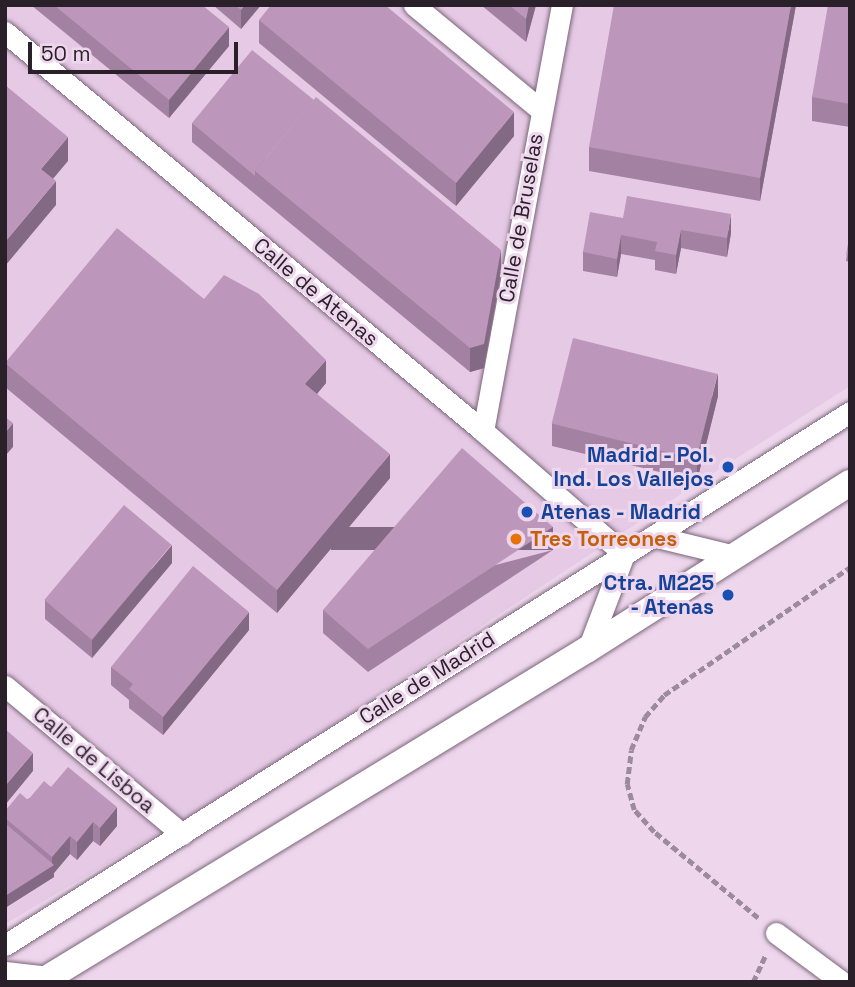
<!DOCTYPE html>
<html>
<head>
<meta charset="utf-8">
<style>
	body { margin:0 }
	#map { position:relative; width:855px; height:987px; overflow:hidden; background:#eed7ed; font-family:"Space Grotesk",sans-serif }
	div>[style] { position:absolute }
	.built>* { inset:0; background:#e6c9e5 }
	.path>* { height:4.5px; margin-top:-2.25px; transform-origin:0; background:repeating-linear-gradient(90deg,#9c8b9c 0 7px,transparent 0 10.5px) }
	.roads { filter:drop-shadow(0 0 2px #7a6579) drop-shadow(0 0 2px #7a6579) }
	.minor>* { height:21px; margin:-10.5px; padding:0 10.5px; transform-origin:10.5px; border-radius:10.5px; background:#fff }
	.tertiary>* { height:26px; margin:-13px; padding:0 13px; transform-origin:13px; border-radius:13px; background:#fff }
	.wall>* { inset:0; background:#a381a2 }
	.shaded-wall>* { inset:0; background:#846984; transform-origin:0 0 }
	.building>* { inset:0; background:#bd96bc; transform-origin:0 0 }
	.dots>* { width:19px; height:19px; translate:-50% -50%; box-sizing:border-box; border:4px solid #eed7ed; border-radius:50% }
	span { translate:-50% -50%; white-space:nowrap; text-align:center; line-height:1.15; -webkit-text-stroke:6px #eed7ed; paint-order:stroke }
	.street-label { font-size:21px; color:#292029 }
	.transit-label { font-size:21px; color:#164399; font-weight:700 }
	.right { translate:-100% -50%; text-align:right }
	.left { translate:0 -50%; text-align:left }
	.food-label { font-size:21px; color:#c56008; font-weight:700 }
	.frame { position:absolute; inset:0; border:7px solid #292029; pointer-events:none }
	.scale { position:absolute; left:28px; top:42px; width:210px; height:32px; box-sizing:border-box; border:4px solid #292029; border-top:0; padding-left:9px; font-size:21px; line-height:24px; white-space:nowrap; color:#292029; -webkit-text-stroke:5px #eed7ed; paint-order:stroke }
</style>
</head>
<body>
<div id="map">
	<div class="built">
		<i style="clip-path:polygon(5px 5px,850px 5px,850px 386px,687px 490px,245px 783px,5px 924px)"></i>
	</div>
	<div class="path">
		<i style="left:758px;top:918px;width:135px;rotate:-140.4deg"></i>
		<i style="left:654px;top:832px;width:30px;rotate:-132deg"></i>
		<i style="left:634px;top:810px;width:27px;rotate:-105deg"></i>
		<i style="left:627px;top:784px;width:34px;rotate:-83deg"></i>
		<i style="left:631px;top:750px;width:36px;rotate:-67deg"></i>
		<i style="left:645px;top:717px;width:29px;rotate:-49deg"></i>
		<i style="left:664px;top:695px;width:226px;rotate:-34.5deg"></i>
		<i style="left:753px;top:982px;width:31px;rotate:-65deg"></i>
	</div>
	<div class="roads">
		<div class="minor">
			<i style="left:414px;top:5px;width:165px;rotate:39.6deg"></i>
			<i style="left:5px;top:32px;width:623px;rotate:39.85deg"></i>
			<i style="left:483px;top:431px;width:187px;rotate:41.1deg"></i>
			<i style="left:483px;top:431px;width:433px;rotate:-79.5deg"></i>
			<i style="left:653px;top:536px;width:84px;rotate:13.7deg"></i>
			<i style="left:588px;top:649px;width:102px;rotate:-69.2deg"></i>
			<i style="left:5px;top:686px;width:231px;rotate:39.9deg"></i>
			<i style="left:776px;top:933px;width:82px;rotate:36.6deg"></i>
			<i style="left:5px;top:945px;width:999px;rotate:-32.24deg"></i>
			<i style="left:5px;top:972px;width:44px;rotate:6.5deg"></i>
		</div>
		<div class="tertiary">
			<i style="left:41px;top:982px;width:640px;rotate:-31.33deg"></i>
			<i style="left:588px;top:649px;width:310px;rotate:-32.4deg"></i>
		</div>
	</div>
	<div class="wall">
		<i style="clip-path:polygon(31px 5px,202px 5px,229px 46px,169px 118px)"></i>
		<i style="clip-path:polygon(213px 5px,261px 5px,241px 29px)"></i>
		<i style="clip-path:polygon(481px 5px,536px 5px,526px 42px)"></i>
		<i style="clip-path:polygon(796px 5px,760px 201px,589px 171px,589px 147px)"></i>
		<i style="clip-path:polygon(850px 5px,850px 127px,812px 121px,812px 97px)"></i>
		<i style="clip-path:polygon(259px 20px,514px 136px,456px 206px,259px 43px)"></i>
		<i style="clip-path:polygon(192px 123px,501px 273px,484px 368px,470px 372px,192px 142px)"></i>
		<i style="clip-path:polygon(623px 218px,731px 233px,727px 257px,681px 248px,676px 274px,655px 270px,655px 260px,621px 254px,617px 277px,583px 271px,583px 252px)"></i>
		<i style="clip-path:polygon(850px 232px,850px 262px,846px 261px)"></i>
		<i style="clip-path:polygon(204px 299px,326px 383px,317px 394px,390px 478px,277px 613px,5px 387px,5px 363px)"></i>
		<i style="clip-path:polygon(718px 396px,697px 481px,552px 446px,552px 423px)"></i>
		<i style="clip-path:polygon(553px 550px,368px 672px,323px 633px,323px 610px)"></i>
		<i style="clip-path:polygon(172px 563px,92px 658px,45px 619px,45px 600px)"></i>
		<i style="clip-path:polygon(249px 630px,163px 735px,129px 708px,129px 700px,111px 685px,111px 667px)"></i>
		<i style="clip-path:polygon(51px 787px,117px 826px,100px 846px,93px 841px,77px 860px,70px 854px,54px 873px,54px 877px,5px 908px,5px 811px)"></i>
	</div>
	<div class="shaded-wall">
		<i style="clip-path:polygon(245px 5px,261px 5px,241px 29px,241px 10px)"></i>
		<i style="clip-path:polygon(529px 5px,536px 5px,526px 42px,526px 19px)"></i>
		<i style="clip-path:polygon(791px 5px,796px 5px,760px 201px,760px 178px)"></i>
		<i style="clip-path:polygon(229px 27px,229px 46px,169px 118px,169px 100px)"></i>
		<i style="clip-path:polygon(514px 112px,514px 136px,456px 206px,456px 183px)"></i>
		<i style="clip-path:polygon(68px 137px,68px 161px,41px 193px,41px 169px)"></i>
		<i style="clip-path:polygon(56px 181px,56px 205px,5px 266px,5px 242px)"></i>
		<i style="clip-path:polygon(731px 214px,731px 233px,727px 257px,727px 238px)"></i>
		<i style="clip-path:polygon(681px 230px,681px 248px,676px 274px,676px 255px)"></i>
		<i style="clip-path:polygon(621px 235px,621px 254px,617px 277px,617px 259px)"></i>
		<i style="clip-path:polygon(501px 250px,501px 273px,484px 368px,470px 372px,470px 348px)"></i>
		<i style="clip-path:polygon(326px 360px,326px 383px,305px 408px,305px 384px)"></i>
		<i style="clip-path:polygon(718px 373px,718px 396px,697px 481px,697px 457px)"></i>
		<i style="clip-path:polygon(13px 423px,13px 447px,5px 456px,5px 433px)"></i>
		<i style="clip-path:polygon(390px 454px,390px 478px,277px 613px,277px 590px)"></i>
		<i style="left:553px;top:527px;width:23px;height:222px;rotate:90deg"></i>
		<i style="clip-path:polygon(172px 545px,172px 563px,92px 658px,92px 640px)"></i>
		<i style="clip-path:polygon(249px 612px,249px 630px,163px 735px,163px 717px)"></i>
		<i style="clip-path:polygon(33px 753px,33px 771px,5px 805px,5px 786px)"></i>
		<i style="clip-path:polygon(117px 807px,117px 826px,100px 846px,100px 828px)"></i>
		<i style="clip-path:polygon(93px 822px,93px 841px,77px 860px,77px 842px)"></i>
		<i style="clip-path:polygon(70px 836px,70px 854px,54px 873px,54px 877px,5px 908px,5px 896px,52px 866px,52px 857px)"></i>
	</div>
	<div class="building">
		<i style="clip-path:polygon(54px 5px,202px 5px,229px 27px,169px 100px)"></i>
		<i style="clip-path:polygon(235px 5px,245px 5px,241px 10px)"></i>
		<i style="clip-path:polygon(271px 5px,385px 5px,514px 112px,456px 183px,259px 20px)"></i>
		<i style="clip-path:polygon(509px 5px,529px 5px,526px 19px)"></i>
		<i style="clip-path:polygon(614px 5px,791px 5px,760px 178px,589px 147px)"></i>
		<i style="clip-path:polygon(828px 5px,850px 5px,850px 104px,812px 97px)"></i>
		<i style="clip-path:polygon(252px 50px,314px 100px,255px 171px,255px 176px,192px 123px)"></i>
		<i style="clip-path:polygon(5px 85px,68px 137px,41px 169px,56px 181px,5px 242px)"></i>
		<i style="clip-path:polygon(316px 97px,501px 250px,484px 344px,470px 348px,255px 171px)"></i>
		<i style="clip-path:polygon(627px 196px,731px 214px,727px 238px,681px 230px,676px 255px,655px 251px,657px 242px,621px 235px,617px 259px,583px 252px,590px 212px,623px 218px)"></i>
		<i style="clip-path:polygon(117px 228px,204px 299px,224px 275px,259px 294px,326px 360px,305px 384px,390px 454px,277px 590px,5px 363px)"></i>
		<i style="clip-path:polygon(850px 232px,850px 255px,846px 255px)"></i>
		<i style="left:573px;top:338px;width:149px;height:88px;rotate:14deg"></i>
		<i style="clip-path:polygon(5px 417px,13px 423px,5px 433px)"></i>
		<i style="clip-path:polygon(462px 448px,553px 527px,368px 649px,323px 610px)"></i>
		<i style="left:124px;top:505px;width:62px;height:124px;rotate:40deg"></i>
		<i style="clip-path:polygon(193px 566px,249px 612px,163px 717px,129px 689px,133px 684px,111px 667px)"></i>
		<i style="clip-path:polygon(5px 729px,33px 753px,5px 786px)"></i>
		<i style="clip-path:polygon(68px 767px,117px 807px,100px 828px,93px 822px,77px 842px,70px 836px,52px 857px,5px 818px,5px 811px,20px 793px,28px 800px,44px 781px,51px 787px)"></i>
		<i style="clip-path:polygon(6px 824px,54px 865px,5px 896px,5px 825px)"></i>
	</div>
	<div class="dots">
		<i style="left:728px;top:467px;background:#1a4fb4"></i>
		<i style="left:527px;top:512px;background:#1a4fb4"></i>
		<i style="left:516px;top:539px;background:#e8710a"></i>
		<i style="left:728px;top:595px;background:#1a4fb4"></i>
	</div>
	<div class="street-label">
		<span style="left:521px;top:218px;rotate:-80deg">Calle de Bruselas</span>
		<span style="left:316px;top:292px;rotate:40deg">Calle de Atenas</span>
		<span style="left:427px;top:678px;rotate:-32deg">Calle de Madrid</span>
		<span style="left:94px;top:760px;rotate:40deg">Calle de Lisboa</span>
	</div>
	<div class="transit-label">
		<span class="right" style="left:714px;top:467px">Madrid - Pol.<br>Ind. Los Vallejos</span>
		<span class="left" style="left:541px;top:512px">Atenas - Madrid</span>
		<span class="right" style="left:714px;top:595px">Ctra. M225<br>- Atenas</span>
	</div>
	<div class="food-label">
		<span class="left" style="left:530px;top:539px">Tres Torreones</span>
	</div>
	<div class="frame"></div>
	<div class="scale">50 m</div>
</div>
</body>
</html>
